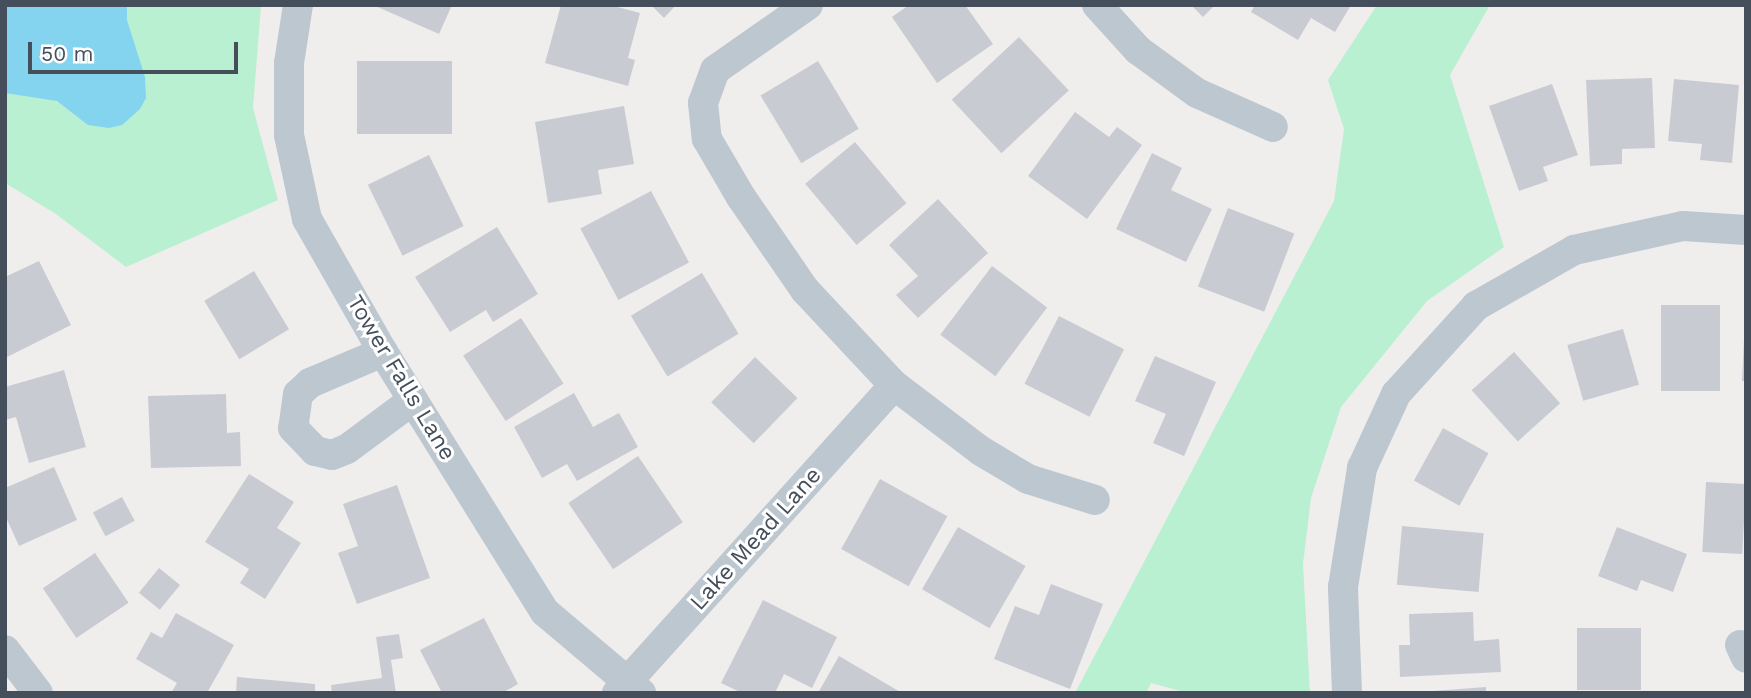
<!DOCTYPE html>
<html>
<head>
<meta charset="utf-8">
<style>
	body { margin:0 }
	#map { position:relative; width:1751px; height:698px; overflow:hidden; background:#f0eded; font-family:"Work Sans",sans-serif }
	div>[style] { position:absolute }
	.green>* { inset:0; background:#b9f0d1 }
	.water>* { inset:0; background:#84d3ef }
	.building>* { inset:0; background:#c9cbd3; transform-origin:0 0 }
	.minor>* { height:30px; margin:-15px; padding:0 15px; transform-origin:15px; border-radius:15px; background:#bdc7d0 }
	span { translate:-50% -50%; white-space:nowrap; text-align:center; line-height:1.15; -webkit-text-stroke:6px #fff; paint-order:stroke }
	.street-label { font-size:23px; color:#454f5b }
	.frame { position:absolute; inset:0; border:7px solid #454f5b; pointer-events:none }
	.scale { position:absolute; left:28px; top:42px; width:210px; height:32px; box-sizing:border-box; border:4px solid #454f5b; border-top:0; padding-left:9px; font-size:21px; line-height:24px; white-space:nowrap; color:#454f5b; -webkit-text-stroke:5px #fff; paint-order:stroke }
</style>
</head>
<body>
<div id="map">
	<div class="green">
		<i style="clip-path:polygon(5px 5px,261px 5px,253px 108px,278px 200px,126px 267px,56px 214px,5px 183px)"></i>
		<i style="clip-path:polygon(1377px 5px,1490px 5px,1450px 75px,1504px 247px,1427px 301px,1341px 407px,1311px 498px,1303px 564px,1310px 693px,1188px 693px,1151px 683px,1146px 693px,1075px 693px,1334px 201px,1344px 129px,1328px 80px)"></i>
	</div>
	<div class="water">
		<i style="clip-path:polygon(5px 5px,127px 5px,127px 20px,145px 77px,146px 98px,140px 109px,122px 125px,109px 128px,88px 125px,57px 101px,5px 93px)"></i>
	</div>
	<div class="building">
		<i style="clip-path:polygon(373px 5px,452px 5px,439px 34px)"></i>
		<i style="clip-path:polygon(561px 5px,610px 5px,640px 13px,628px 58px,635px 60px,628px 86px,545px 63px)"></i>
		<i style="clip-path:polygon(651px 5px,676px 5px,664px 18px)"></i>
		<i style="clip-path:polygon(909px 5px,965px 5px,993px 44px,937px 83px,892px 17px)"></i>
		<i style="clip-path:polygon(1191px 5px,1215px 5px,1203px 17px)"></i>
		<i style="clip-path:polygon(1255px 5px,1351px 5px,1335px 32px,1311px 18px,1298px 40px,1251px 12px)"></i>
		<i style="left:1019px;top:37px;width:73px;height:92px;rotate:47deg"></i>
		<i style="left:357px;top:61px;width:95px;height:73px"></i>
		<i style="left:818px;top:61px;width:79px;height:67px;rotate:59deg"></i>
		<i style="clip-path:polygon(1652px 78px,1655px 148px,1622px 149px,1622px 164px,1590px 166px,1586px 80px)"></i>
		<i style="clip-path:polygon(1674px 79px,1739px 85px,1732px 163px,1700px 160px,1702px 144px,1668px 141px)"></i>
		<i style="clip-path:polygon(1552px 84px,1578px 155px,1543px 167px,1548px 181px,1519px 191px,1489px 106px)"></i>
		<i style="clip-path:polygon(624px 106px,634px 164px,598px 170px,602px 194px,548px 203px,535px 122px)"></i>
		<i style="clip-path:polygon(1075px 112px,1109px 137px,1117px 127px,1142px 145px,1087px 219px,1028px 176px)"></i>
		<i style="left:855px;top:142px;width:80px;height:65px;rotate:50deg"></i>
		<i style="clip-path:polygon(1152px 153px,1182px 168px,1171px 190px,1212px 209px,1186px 262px,1116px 229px)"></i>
		<i style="left:429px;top:155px;width:79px;height:68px;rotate:64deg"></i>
		<i style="left:651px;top:191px;width:81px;height:80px;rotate:62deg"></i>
		<i style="clip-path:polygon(938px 199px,988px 253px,918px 318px,896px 295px,918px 276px,889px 245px)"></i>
		<i style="left:1228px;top:208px;width:71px;height:84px;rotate:21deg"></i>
		<i style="clip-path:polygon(497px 227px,538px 294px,493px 322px,486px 310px,450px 332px,415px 277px)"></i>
		<i style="clip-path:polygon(39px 261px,71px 325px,5px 358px,5px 277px)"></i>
		<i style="left:992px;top:266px;width:69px;height:86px;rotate:37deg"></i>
		<i style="left:254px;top:271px;width:68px;height:58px;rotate:59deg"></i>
		<i style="left:702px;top:273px;width:71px;height:83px;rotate:59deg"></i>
		<i style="left:1661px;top:305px;width:59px;height:86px"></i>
		<i style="left:1059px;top:316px;width:73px;height:76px;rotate:27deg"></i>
		<i style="left:521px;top:318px;width:78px;height:69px;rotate:57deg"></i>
		<i style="left:1623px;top:329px;width:58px;height:58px;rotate:74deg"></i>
		<i style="clip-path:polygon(1744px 339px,1746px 339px,1746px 381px,1742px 381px)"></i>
		<i style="left:1514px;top:352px;width:69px;height:57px;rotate:48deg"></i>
		<i style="clip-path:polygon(1155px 356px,1216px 382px,1184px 456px,1153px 443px,1166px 414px,1135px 401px)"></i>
		<i style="left:755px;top:357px;width:59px;height:63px;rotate:44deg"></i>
		<i style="clip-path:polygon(64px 370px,86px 447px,29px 463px,16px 417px,5px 420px,5px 387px)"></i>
		<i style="clip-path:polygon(574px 393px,593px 427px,619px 413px,638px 447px,577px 481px,567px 464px,542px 478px,514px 427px)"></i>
		<i style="clip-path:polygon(226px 394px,227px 433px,240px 432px,241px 466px,151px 468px,148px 396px)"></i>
		<i style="left:1443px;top:428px;width:52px;height:60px;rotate:29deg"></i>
		<i style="left:638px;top:456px;width:80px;height:84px;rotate:56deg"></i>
		<i style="clip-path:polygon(54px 467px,77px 520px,19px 546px,5px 515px,5px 488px)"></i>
		<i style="clip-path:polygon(249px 474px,294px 502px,277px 528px,301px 543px,265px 599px,240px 583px,249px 569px,205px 542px)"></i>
		<i style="left:880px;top:479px;width:77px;height:80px;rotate:29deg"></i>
		<i style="left:1706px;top:482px;width:40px;height:70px;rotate:3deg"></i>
		<i style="clip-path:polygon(397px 485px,430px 578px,357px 604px,338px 553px,358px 546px,343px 504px)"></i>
		<i style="left:122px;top:497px;width:27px;height:33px;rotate:62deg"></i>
		<i style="left:1402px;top:526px;width:82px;height:59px;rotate:5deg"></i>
		<i style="left:958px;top:527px;width:78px;height:72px;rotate:30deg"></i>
		<i style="clip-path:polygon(1617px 527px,1687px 554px,1673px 592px,1641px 580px,1637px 591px,1598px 576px)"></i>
		<i style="left:95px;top:553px;width:60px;height:63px;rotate:56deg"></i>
		<i style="left:159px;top:568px;width:27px;height:32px;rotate:39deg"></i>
		<i style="clip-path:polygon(1051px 584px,1103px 604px,1070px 689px,994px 659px,1015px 606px,1039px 615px)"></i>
		<i style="clip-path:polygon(763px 600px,837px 637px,812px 688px,784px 674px,775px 693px,742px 693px,721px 683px)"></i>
		<i style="clip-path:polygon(1473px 612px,1474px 641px,1499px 639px,1501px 672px,1400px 677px,1399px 645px,1410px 645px,1409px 614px)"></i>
		<i style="clip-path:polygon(176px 613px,234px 645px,207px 693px,171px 693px,177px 683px,136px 659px,151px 632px,162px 638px)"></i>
		<i style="clip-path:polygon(484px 618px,518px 684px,502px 693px,442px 693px,420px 650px)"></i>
		<i style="left:1577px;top:628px;width:64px;height:62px"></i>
		<i style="clip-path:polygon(399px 634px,403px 658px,391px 660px,396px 693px,332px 693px,331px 685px,382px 678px,376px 637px)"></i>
		<i style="clip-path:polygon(839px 656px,902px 693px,818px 693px)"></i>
		<i style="clip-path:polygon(237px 677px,315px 684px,315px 693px,236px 693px)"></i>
		<i style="clip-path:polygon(1486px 687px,1486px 693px,1433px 693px,1433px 691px)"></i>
	</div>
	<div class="minor">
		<i style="left:298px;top:5px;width:59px;rotate:98.8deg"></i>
		<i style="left:289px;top:63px;width:72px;rotate:90deg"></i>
		<i style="left:289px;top:135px;width:86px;rotate:77.9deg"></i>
		<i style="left:307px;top:219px;width:153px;rotate:60.3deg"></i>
		<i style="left:383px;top:352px;width:306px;rotate:58.1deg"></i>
		<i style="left:545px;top:612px;width:126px;rotate:40.2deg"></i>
		<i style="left:808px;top:5px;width:113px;rotate:145deg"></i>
		<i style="left:715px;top:70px;width:35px;rotate:110deg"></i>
		<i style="left:703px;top:103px;width:36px;rotate:84deg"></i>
		<i style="left:707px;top:139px;width:67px;rotate:59.6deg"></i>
		<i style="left:741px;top:197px;width:113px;rotate:55.5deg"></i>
		<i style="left:805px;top:290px;width:130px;rotate:46.9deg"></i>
		<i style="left:894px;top:385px;width:109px;rotate:37.2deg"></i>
		<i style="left:981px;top:451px;width:55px;rotate:30.8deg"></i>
		<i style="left:1028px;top:479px;width:70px;rotate:17.4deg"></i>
		<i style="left:1097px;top:5px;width:61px;rotate:47.7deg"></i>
		<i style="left:1138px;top:50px;width:73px;rotate:36.1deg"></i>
		<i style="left:1197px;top:93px;width:83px;rotate:24.1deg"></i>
		<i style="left:383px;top:352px;width:79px;rotate:157deg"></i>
		<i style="left:310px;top:383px;width:16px;rotate:137deg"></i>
		<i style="left:298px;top:394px;width:34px;rotate:98deg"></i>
		<i style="left:293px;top:428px;width:32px;rotate:46deg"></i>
		<i style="left:315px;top:451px;width:17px;rotate:13deg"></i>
		<i style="left:332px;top:455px;width:16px;rotate:-22deg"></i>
		<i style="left:347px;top:449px;width:82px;rotate:-36.6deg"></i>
		<i style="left:1740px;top:645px;width:14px;rotate:65deg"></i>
		<i style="left:5px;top:650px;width:54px;rotate:52.5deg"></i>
		<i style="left:617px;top:693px;width:414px;rotate:-48deg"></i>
		<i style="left:1347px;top:693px;width:106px;rotate:-92.2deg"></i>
		<i style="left:1343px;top:587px;width:121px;rotate:-80.9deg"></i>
		<i style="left:1362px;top:468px;width:81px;rotate:-65.3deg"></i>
		<i style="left:1396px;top:394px;width:119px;rotate:-47.7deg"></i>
		<i style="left:1476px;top:306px;width:113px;rotate:-29.7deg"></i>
		<i style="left:1574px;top:250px;width:112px;rotate:-12.4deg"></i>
		<i style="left:1683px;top:226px;width:63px;rotate:3.6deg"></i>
	</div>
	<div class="street-label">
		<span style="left:401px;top:378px;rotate:59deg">Tower Falls Lane</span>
		<span style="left:756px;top:539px;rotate:-48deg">Lake Mead Lane</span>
	</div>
	<div class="frame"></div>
	<div class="scale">50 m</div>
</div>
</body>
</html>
